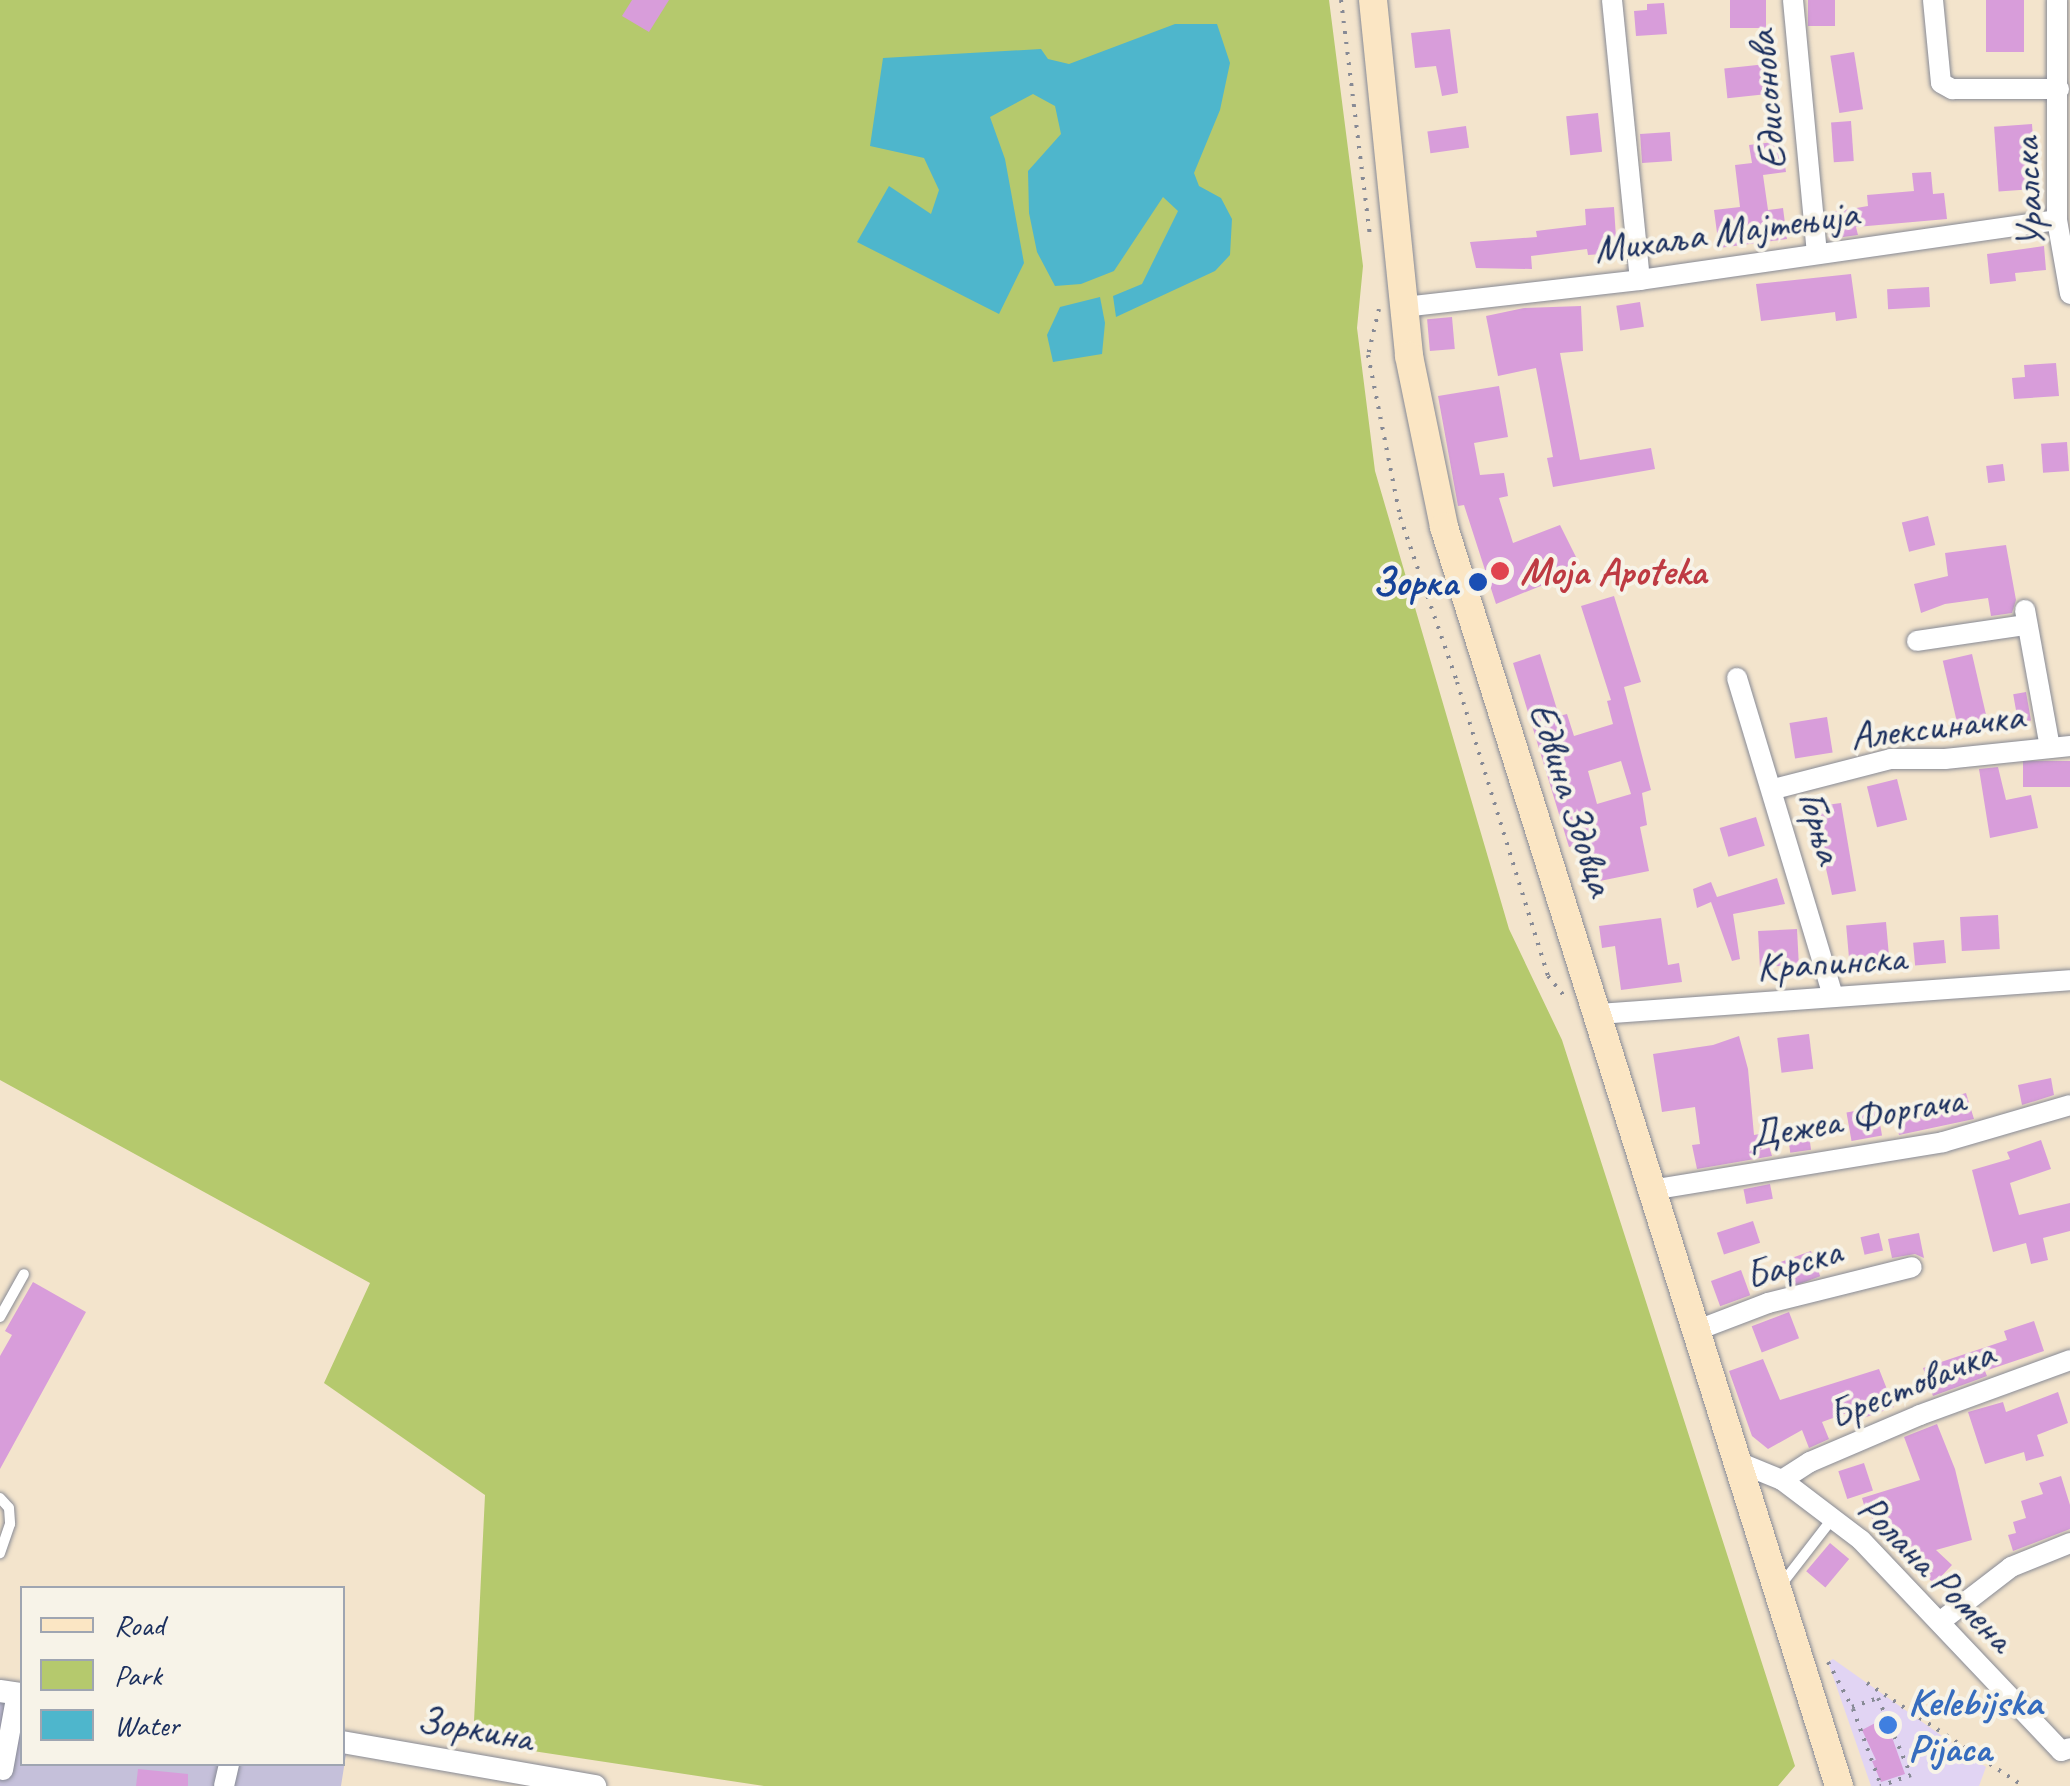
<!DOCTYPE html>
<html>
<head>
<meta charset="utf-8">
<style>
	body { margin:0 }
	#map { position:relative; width:2070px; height:1786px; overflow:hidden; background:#f3e4cc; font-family:Caveat,sans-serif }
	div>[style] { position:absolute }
	.built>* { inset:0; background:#e1d4f3 }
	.industrial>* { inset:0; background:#c5c0da }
	.green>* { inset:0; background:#b5c96d }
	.water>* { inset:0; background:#4eb6cc }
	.building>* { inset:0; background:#d89dda; transform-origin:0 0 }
	.path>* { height:4px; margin-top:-2px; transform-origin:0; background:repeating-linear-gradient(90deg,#878a95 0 2.5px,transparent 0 10.5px) }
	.roads { filter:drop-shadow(0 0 2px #878a95) drop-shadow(0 0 2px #878a95) }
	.service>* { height:10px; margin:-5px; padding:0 5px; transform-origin:5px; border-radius:5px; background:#fff }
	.minor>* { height:20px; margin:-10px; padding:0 10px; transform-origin:10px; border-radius:10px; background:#fff }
	.tertiary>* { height:22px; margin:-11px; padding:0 11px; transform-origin:11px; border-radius:11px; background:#fff }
	.secondary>* { height:28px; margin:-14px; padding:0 14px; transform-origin:14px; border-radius:14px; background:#fbe6c4 }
	.dots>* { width:28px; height:28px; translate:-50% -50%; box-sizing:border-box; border:5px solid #f7f3e8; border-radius:50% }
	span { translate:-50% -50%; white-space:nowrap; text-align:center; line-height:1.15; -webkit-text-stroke:8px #f7f3e8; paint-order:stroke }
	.street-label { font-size:40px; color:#1b2f5e }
	.health-label { font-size:40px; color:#be3a42; font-weight:700 }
	.left { translate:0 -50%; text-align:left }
	.transit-label { font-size:40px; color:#164399; font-weight:700 }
	.right { translate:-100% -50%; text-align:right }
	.shop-label { font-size:40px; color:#366cbe; font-weight:700 }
	.legend { position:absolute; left:20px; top:1586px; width:325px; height:180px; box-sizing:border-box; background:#f7f3e8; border:2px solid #9fa5b1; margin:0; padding:12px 18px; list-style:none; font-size:30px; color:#1b2f5e }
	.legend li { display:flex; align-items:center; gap:20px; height:50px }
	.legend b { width:50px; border:2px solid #9fa5b1 }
</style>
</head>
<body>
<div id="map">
	<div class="built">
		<i style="clip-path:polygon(1833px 1659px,1986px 1767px,1979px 1786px,1871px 1786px,1828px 1662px)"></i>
	</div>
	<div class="industrial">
		<i style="clip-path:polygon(0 1700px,22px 1703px,22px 1764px,342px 1764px,343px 1747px,347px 1748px,341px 1786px,0 1786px)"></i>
	</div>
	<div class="green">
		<i style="clip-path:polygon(0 0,1329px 0,1363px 266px,1357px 328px,1375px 471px,1509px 929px,1562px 1040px,1795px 1766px,1778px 1786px,764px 1786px,473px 1742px,485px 1495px,324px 1383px,370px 1283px,0 1080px)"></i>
	</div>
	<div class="water">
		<i style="clip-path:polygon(1175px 24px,1217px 24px,1230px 63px,1220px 110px,1194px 173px,1199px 186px,1221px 198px,1232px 219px,1230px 255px,1215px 271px,1116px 317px,1113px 296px,1142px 284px,1178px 211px,1163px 197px,1114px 271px,1081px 284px,1055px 286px,1037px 252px,1029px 213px,1028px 171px,1061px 134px,1055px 106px,1033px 94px,990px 117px,1005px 159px,1024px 263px,999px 314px,857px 242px,889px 186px,931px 214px,939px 190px,924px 158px,870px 146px,883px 58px,1041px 49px,1048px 59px,1069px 64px)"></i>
		<i style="clip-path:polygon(1100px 297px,1105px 323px,1102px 354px,1053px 362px,1047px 335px,1060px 307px)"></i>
	</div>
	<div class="building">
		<i style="clip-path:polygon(632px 0,669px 0,649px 32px,622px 16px)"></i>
		<i style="left:1730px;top:0;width:36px;height:28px"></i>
		<i style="left:1808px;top:0;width:27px;height:26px"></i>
		<i style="left:1986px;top:0;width:38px;height:52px"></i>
		<i style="clip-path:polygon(1664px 3px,1667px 34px,1636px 36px,1634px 11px,1647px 10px,1647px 4px)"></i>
		<i style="clip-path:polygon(1450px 29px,1458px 93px,1442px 96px,1436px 66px,1415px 68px,1411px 33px)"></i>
		<i style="left:1854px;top:52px;width:58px;height:24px;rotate:81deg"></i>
		<i style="left:1776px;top:63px;width:30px;height:52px;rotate:84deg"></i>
		<i style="left:1598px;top:113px;width:39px;height:32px;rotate:84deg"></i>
		<i style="left:1851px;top:121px;width:40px;height:20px;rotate:86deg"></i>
		<i style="left:2032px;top:124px;width:65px;height:38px;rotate:86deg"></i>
		<i style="left:1466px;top:126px;width:22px;height:39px;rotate:82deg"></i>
		<i style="left:1670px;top:132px;width:29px;height:30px;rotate:86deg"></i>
		<i style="clip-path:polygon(1781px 141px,1786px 172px,1763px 175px,1768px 210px,1783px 208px,1787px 239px,1719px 248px,1714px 210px,1740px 207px,1735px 165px,1752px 163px,1749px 145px)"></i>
		<i style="clip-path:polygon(1931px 172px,1933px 194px,1944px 193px,1947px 219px,1856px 227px,1858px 235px,1829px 239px,1827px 213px,1868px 206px,1867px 195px,1914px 191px,1912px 173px)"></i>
		<i style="clip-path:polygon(1614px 207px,1617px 253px,1588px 255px,1587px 249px,1531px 256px,1532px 269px,1476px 268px,1470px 242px,1537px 237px,1536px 231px,1586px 225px,1585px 209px)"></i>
		<i style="clip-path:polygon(2044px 246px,2046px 270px,2015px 273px,2016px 281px,1990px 284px,1987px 254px)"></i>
		<i style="clip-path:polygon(1851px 274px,1857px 318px,1836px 321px,1835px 312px,1761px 321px,1756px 284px)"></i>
		<i style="left:1929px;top:287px;width:20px;height:42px;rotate:87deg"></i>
		<i style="left:1640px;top:302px;width:25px;height:24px;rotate:81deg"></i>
		<i style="clip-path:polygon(1581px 306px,1583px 351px,1560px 353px,1580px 460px,1651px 448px,1655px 469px,1553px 487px,1547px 458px,1553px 457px,1536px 368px,1498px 376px,1486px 316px,1524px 308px)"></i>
		<i style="left:1452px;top:317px;width:32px;height:25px;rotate:85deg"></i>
		<i style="clip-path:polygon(2056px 363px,2059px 396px,2014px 399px,2012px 378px,2025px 377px,2024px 365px)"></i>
		<i style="clip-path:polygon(1499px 386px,1508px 437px,1474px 443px,1480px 475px,1504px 473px,1508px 496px,1499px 498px,1513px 543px,1560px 525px,1577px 559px,1571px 561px,1575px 572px,1496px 604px,1464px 505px,1458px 506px,1438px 396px)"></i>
		<i style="left:2067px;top:442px;width:29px;height:26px;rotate:86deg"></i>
		<i style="left:2003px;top:464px;width:17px;height:17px;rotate:83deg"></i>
		<i style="left:1928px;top:516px;width:30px;height:27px;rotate:76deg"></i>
		<i style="clip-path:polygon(2006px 545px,2016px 600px,2012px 613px,1991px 616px,1988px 598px,1945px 604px,1921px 613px,1914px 584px,1948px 576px,1945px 553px)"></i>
		<i style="clip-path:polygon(evenodd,1614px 596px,1641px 682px,1624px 687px,1651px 790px,1642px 793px,1647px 825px,1640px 827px,1649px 871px,1585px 884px,1577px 845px,1569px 847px,1513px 663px,1540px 654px,1559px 716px,1567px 714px,1574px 736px,1613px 724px,1607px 701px,1611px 700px,1581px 606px,1614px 596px,1621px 761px,1631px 794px,1597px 804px,1588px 771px,1621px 761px)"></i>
		<i style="left:1972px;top:654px;width:78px;height:30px;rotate:77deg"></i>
		<i style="left:2026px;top:692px;width:29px;height:13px;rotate:80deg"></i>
		<i style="left:1827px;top:717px;width:36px;height:38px;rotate:81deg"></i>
		<i style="left:2070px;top:761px;width:26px;height:47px;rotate:90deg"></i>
		<i style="clip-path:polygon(1998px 767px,2006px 800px,2031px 795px,2038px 828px,1990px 838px,1979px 769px)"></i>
		<i style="left:1897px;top:779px;width:42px;height:31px;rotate:76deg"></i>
		<i style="clip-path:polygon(1841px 803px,1856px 891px,1832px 895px,1812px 807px)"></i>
		<i style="left:1756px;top:817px;width:30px;height:38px;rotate:73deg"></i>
		<i style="clip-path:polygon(1777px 878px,1785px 904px,1733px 914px,1740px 959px,1732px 961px,1711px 902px,1697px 908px,1693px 889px,1711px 882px,1717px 897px)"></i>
		<i style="left:1998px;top:915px;width:34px;height:38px;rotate:87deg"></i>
		<i style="clip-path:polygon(1661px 918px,1668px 965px,1679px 963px,1682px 982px,1621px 990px,1615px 946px,1602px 948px,1599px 926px)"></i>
		<i style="left:1886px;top:922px;width:37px;height:40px;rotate:85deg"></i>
		<i style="left:1797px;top:929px;width:36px;height:39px;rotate:87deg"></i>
		<i style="left:1944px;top:940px;width:23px;height:31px;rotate:85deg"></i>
		<i style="left:1809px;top:1034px;width:35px;height:32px;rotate:83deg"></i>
		<i style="clip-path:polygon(1739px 1036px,1748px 1069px,1754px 1135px,1765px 1133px,1772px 1156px,1697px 1169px,1692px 1145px,1700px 1144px,1695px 1107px,1662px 1112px,1653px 1054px,1713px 1045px)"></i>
		<i style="clip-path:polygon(2051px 1078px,2054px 1095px,2022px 1105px,2018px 1085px)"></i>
		<i style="clip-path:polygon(1966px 1093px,1974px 1119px,1899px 1135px,1896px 1121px,1938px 1114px,1935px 1102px)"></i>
		<i style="left:1877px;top:1107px;width:29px;height:31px;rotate:80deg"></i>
		<i style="left:1808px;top:1128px;width:22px;height:21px;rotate:82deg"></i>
		<i style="clip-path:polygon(2041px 1140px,2051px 1169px,2010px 1183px,2019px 1215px,2070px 1203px,2070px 1231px,2043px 1238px,2048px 1260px,2031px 1264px,2026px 1243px,1993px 1252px,1972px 1170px,2010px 1159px,2007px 1152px)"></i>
		<i style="left:1770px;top:1184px;width:15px;height:27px;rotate:79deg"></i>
		<i style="left:1753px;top:1221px;width:23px;height:38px;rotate:72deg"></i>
		<i style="left:1879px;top:1233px;width:18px;height:19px;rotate:77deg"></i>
		<i style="clip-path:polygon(1919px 1233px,1924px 1258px,1915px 1254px,1892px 1258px,1888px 1239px)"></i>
		<i style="left:1811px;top:1251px;width:27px;height:33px;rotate:70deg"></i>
		<i style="left:1741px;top:1270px;width:27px;height:32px;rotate:70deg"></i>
		<i style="clip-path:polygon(33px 1282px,86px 1312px,0 1469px,0 1356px,12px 1335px,5px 1331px)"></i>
		<i style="left:1789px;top:1312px;width:28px;height:40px;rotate:69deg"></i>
		<i style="clip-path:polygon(2034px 1321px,2044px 1351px,1985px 1371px,1987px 1376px,1933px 1396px,1923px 1368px,2007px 1340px,2004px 1331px)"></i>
		<i style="clip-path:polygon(1763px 1359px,1780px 1400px,1879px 1369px,1894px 1407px,1858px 1420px,1855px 1410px,1822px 1422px,1829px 1439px,1809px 1448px,1802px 1430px,1768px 1449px,1752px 1436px,1729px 1371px)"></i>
		<i style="clip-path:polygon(2058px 1392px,2068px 1423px,2037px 1435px,2044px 1456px,2026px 1461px,2024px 1452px,1985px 1464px,1968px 1412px,2003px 1402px,2006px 1412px)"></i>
		<i style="clip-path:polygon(1937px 1424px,1955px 1469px,1972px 1540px,1936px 1550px,1952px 1565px,1934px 1584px,1866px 1512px,1862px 1498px,1920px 1480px,1904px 1437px)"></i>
		<i style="left:1864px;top:1463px;width:29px;height:27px;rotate:72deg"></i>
		<i style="clip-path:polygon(2061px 1476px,2070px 1505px,2070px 1529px,2013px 1551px,2008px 1535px,2016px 1533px,2013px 1522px,2026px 1518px,2021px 1501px,2043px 1494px,2039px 1483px)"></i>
		<i style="left:1830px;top:1543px;width:25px;height:37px;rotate:40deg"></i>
		<i style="clip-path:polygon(1879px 1721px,1881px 1726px,1887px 1723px,1905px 1774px,1881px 1782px,1872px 1761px,1876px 1760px,1862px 1730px)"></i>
		<i style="clip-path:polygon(138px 1769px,188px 1774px,188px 1786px,136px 1786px)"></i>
	</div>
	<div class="path">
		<i style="left:1341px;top:0;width:237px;rotate:83deg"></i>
		<i style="left:1379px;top:309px;width:47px;rotate:103.4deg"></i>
		<i style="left:1368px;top:355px;width:165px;rotate:78.8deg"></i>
		<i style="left:1400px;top:517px;width:175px;rotate:70.9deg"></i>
		<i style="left:1457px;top:682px;width:308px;rotate:72.8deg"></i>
		<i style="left:1548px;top:976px;width:26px;rotate:51deg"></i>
		<i style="left:1828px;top:1662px;width:53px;rotate:62deg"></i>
		<i style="left:1853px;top:1709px;width:82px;rotate:70deg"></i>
		<i style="left:1867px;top:1683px;width:187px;rotate:33.4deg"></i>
		<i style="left:1852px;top:1707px;width:28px;rotate:-19deg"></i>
		<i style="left:1878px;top:1698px;width:84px;rotate:66.8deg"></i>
		<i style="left:1911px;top:1775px;width:33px;rotate:160deg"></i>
	</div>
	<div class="roads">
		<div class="service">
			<i style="left:0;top:1317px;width:49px;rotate:-60.8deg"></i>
			<i style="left:0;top:1498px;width:13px;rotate:48deg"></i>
			<i style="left:9px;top:1508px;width:16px;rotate:86deg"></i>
			<i style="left:10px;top:1524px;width:31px;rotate:109deg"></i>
			<i style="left:1781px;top:1585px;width:83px;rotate:-52.3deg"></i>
		</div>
		<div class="minor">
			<i style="left:1612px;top:0;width:281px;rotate:84.3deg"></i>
			<i style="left:1793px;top:0;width:254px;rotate:84.6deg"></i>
			<i style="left:1933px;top:0;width:83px;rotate:84.5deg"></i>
			<i style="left:1941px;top:83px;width:13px;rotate:29deg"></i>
			<i style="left:1952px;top:89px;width:107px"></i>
			<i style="left:2057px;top:0;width:220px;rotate:90deg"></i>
			<i style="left:2057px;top:220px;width:75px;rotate:80deg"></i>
			<i style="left:1404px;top:307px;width:238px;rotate:-6.5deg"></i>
			<i style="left:1640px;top:280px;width:421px;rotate:-8.2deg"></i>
			<i style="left:2025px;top:610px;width:140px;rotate:79.7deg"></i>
			<i style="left:1917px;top:641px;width:109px;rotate:-8.4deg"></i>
			<i style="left:1737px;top:678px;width:332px;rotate:73.2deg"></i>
			<i style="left:1774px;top:789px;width:121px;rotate:-14.4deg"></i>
			<i style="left:1891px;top:759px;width:54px"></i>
			<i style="left:1945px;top:759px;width:126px;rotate:-5.9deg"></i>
			<i style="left:1598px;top:1014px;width:473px;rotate:-4.1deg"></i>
			<i style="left:1651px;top:1190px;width:296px;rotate:-9.3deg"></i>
			<i style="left:1943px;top:1142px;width:132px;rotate:-16.2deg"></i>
			<i style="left:1695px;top:1331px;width:78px;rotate:-21deg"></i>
			<i style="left:1768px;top:1303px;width:148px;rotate:-14deg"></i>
			<i style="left:1738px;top:1462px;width:48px;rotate:22.2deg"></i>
			<i style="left:1782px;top:1480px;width:99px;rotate:37.2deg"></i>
			<i style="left:1861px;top:1540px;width:291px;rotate:46.5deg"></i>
			<i style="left:2061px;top:1751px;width:9px;rotate:-18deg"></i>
			<i style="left:1782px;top:1480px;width:33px;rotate:-33deg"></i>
			<i style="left:1810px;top:1462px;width:120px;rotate:-23.1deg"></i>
			<i style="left:1920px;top:1415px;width:160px;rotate:-20.1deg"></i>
			<i style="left:1941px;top:1621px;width:88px;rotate:-37.6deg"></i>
			<i style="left:2011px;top:1567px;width:64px;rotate:-22.1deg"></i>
			<i style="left:3px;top:1770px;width:78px;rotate:-79.7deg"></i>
			<i style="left:224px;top:1786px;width:23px;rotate:-77deg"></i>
		</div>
		<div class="tertiary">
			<i style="left:0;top:1691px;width:22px;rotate:8deg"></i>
			<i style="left:342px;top:1742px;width:257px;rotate:9.9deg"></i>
		</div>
		<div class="secondary">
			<i style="left:1373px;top:0;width:358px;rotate:84.2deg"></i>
			<i style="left:1409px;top:356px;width:175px;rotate:78.4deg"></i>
			<i style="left:1444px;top:527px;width:1320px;rotate:72.58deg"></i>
		</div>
	</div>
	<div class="dots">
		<i style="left:1500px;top:571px;background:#e0444e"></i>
		<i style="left:1478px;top:582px;background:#1a4fb4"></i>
		<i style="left:1888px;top:1725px;background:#3f7fe0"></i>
	</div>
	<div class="street-label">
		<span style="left:1767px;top:100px;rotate:-95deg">Едисонова</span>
		<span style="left:2028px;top:193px;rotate:-93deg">Уралска</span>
		<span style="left:1726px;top:231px;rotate:-8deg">Михаља Мајтењија</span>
		<span style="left:1937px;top:726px;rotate:-7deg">Алексиначка</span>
		<span style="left:1572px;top:799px;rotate:72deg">Едвина Здовца</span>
		<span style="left:1821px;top:827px;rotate:74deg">Горња</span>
		<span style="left:1831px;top:962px;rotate:-4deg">Крапинска</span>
		<span style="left:1856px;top:1117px;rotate:-10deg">Дежеа Форгача</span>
		<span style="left:1793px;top:1263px;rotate:-16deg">Барска</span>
		<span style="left:1911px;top:1384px;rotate:-22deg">Брестовачка</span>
		<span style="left:1936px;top:1573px;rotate:45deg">Ролана Ромена</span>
		<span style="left:475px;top:1728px;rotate:10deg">Зоркина</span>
	</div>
	<div class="health-label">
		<span class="left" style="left:1520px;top:571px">Moja Apoteka</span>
	</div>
	<div class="transit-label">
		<span class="right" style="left:1458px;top:582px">Зорка</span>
	</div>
	<div class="shop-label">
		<span class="left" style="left:1908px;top:1725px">Kelebijska<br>Pijaca</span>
	</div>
	<ul class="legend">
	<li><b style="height:12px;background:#fbe6c4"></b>Road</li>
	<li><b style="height:28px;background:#b5c96d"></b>Park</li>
	<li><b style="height:28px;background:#4eb6cc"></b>Water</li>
	</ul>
</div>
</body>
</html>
